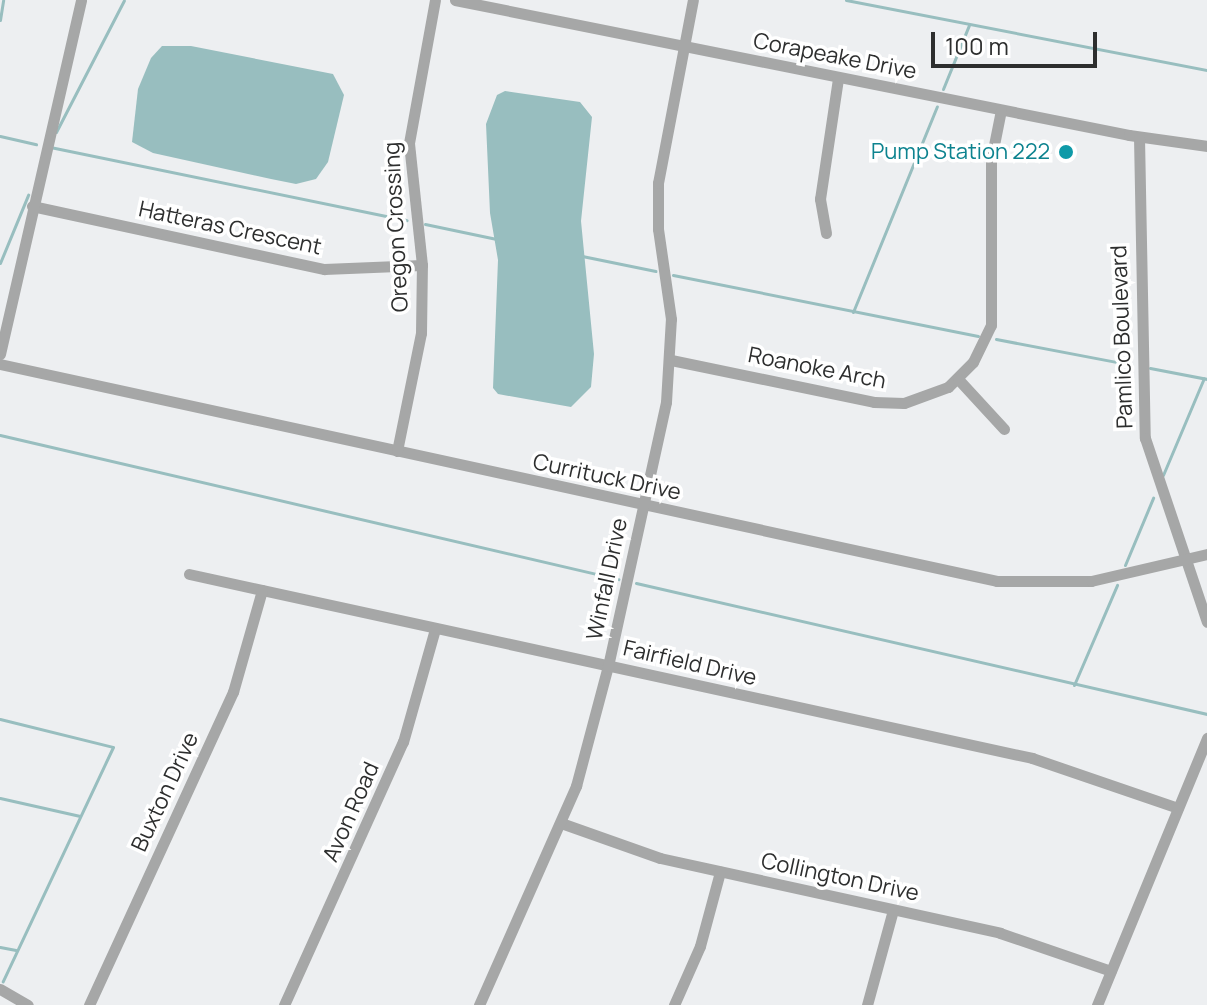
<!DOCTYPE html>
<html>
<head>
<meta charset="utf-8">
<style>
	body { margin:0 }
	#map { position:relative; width:1207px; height:1005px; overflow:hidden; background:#edeff1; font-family:Manrope,sans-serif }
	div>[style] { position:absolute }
	.water>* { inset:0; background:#98bebf }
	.stream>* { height:3px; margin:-1.5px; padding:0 1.5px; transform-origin:1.5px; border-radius:1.5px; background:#98bebf }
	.street>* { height:11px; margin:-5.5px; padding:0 5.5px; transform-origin:5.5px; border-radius:5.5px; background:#a6a7a7 }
	.dots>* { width:22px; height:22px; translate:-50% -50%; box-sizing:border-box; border:4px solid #fff; border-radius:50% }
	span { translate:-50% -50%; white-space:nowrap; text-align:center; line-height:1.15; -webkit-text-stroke:7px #fff; paint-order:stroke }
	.street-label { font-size:22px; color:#2d2e2e }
	.culture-label { font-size:22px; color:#0d838f }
	.right { translate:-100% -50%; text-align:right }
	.scale { position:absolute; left:931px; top:32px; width:166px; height:36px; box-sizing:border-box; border:4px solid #2d2e2e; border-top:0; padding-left:10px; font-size:24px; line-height:28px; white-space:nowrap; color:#2d2e2e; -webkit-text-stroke:6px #fff; paint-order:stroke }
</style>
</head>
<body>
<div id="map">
	<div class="water">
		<i style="clip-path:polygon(162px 46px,191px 46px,333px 74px,344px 95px,328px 162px,316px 179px,296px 184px,271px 179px,153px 153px,132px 142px,138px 89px,151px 58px)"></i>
		<i style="clip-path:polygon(505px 91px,580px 102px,592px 117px,581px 221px,594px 354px,591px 387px,571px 407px,498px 394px,493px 388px,498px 260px,490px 213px,486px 124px,497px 95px)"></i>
	</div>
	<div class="stream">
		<i style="left:846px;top:0;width:368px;rotate:11deg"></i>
		<i style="left:0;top:20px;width:20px;rotate:-81deg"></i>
		<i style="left:943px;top:89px;width:69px;rotate:-67.9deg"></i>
		<i style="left:56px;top:132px;width:148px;rotate:-62.7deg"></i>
		<i style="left:0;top:136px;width:37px;rotate:13deg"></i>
		<i style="left:50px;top:147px;width:364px;rotate:11.6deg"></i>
		<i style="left:425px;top:224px;width:73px;rotate:11.9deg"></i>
		<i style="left:582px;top:256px;width:75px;rotate:11.6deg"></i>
		<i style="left:0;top:263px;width:74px;rotate:-67.6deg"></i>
		<i style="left:673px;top:275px;width:311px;rotate:11.3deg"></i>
		<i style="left:853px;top:312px;width:222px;rotate:-67.8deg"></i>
		<i style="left:996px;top:339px;width:138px;rotate:10.8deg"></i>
		<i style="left:1150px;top:368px;width:58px;rotate:10.9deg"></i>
		<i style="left:0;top:435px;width:635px;rotate:13.12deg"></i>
		<i style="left:1163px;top:475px;width:105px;rotate:-67.1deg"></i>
		<i style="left:1125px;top:565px;width:73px;rotate:-67.3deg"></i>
		<i style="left:636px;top:583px;width:586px;rotate:12.92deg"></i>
		<i style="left:1074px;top:685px;width:109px;rotate:-66.7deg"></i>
		<i style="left:0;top:719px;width:116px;rotate:13.9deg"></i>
		<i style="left:113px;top:747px;width:259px;rotate:115.2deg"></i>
		<i style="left:0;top:798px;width:82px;rotate:12.7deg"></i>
		<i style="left:0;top:947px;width:16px;rotate:11deg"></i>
	</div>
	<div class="street">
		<i style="left:455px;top:0;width:687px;rotate:11.33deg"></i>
		<i style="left:1129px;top:135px;width:79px;rotate:8deg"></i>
		<i style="left:1139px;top:137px;width:301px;rotate:88.9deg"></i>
		<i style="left:1145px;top:438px;width:194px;rotate:71.4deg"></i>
		<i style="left:32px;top:206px;width:299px;rotate:12.2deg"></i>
		<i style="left:324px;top:269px;width:98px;rotate:-2.3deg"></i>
		<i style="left:826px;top:233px;width:35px;rotate:-100deg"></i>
		<i style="left:820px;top:199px;width:122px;rotate:-81.5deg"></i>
		<i style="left:0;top:354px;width:363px;rotate:-77.1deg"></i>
		<i style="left:671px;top:360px;width:207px;rotate:11.7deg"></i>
		<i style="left:874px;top:402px;width:30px;rotate:2deg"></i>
		<i style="left:904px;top:403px;width:47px;rotate:-20deg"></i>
		<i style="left:948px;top:387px;width:35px;rotate:-45deg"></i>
		<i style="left:973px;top:362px;width:41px;rotate:-64.1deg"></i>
		<i style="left:991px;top:325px;width:165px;rotate:-90deg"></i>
		<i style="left:991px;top:160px;width:51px;rotate:-78.7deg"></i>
		<i style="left:0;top:364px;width:1020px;rotate:12.28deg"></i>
		<i style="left:997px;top:581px;width:94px"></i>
		<i style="left:1091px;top:581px;width:119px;rotate:-13.1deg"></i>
		<i style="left:958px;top:379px;width:68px;rotate:47.4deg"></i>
		<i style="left:397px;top:451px;width:120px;rotate:-78.5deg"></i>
		<i style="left:421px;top:333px;width:68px;rotate:-89.2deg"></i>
		<i style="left:422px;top:265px;width:123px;rotate:-96.1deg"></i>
		<i style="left:409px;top:143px;width:145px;rotate:-79.7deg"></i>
		<i style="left:189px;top:574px;width:863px;rotate:12.31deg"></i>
		<i style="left:1032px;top:758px;width:154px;rotate:18.9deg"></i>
		<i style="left:561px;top:823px;width:105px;rotate:19.5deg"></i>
		<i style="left:660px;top:858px;width:348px;rotate:12.4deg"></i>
		<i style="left:1000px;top:933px;width:117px;rotate:18.9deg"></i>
		<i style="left:0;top:989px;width:32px;rotate:30deg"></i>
		<i style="left:89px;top:1005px;width:345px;rotate:-65.3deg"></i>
		<i style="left:233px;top:692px;width:106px;rotate:-74.1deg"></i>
		<i style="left:284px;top:1005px;width:289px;rotate:-65.7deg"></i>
		<i style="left:403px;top:742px;width:117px;rotate:-74.2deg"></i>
		<i style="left:479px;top:1005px;width:240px;rotate:-66.1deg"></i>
		<i style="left:576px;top:786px;width:124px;rotate:-75.1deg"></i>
		<i style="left:608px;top:666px;width:270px;rotate:-77.6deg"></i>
		<i style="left:666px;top:402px;width:83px;rotate:-86.6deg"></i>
		<i style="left:671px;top:319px;width:91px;rotate:-98.2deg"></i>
		<i style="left:658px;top:229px;width:46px;rotate:-90deg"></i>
		<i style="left:658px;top:183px;width:186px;rotate:-79.2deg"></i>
		<i style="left:674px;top:1005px;width:64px;rotate:-66.2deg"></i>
		<i style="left:700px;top:946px;width:77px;rotate:-74.9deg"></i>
		<i style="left:867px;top:1005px;width:98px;rotate:-74.7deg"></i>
		<i style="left:1097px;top:1005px;width:289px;rotate:-67.6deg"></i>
	</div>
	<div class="dots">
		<i style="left:1066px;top:152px;background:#0f9aa8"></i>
	</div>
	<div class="street-label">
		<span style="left:835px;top:56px;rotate:11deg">Corapeake Drive</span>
		<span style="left:396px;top:227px;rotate:-93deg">Oregon Crossing</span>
		<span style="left:230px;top:228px;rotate:12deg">Hatteras Crescent</span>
		<span style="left:1122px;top:337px;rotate:-92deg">Pamlico Boulevard</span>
		<span style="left:817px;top:368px;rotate:11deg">Roanoke Arch</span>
		<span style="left:607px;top:477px;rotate:12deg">Currituck Drive</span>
		<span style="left:607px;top:579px;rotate:-78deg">Winfall Drive</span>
		<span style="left:690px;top:663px;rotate:13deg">Fairfield Drive</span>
		<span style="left:165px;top:792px;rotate:-65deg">Buxton Drive</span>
		<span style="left:351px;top:812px;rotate:-66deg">Avon Road</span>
		<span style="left:840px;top:877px;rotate:12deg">Collington Drive</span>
	</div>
	<div class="culture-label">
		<span class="right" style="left:1050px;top:152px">Pump Station 222</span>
	</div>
	<div class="scale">100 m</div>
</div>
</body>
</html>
